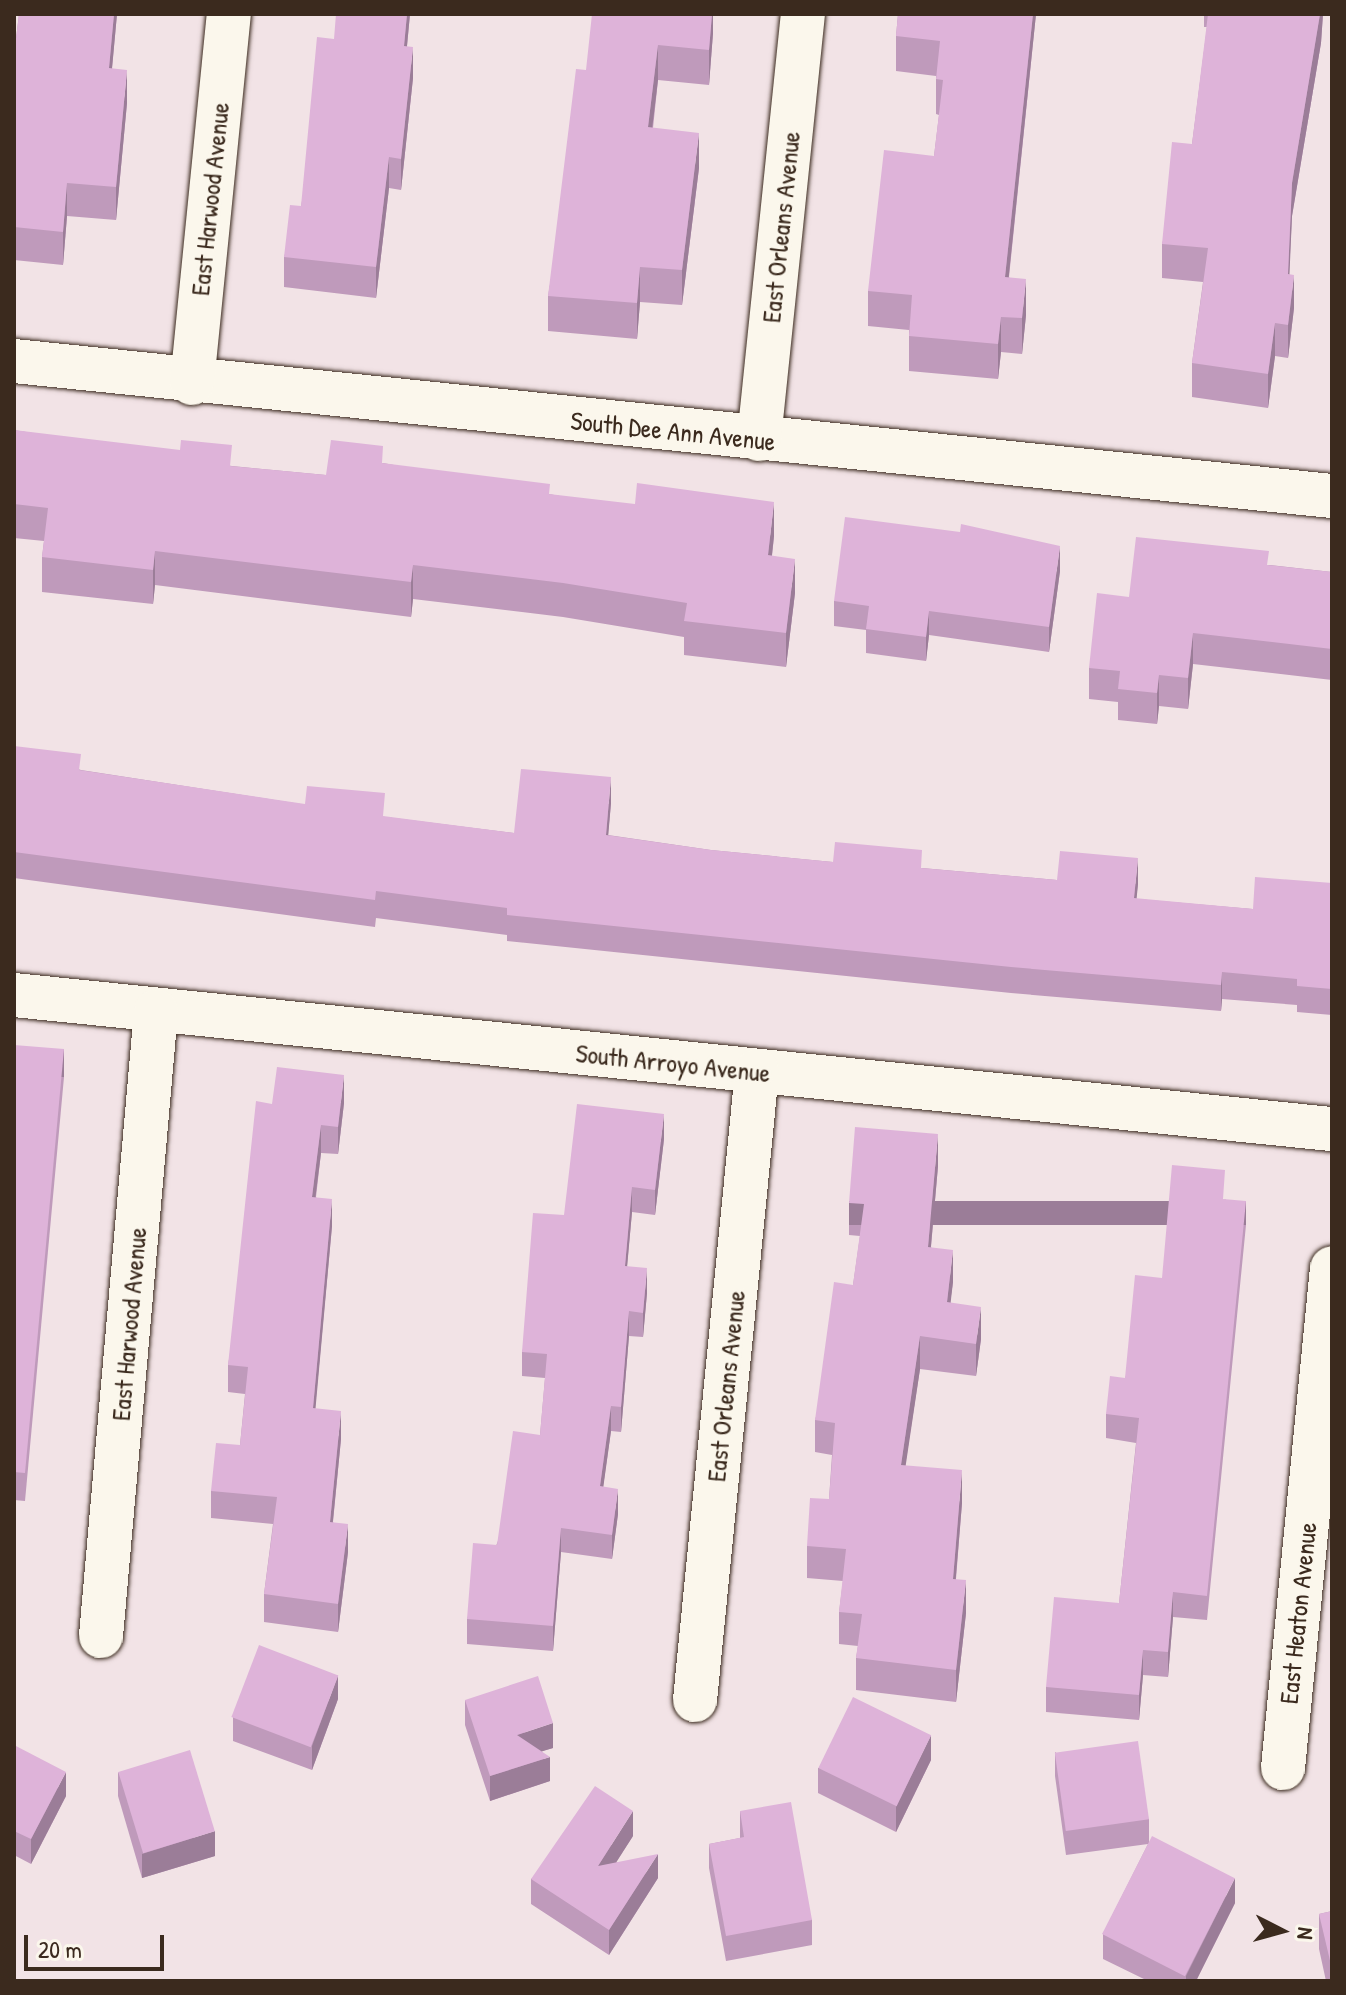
<!DOCTYPE html>
<html>
<head>
<meta charset="utf-8">
<style>
	body { margin:0 }
	#map { position:relative; width:1346px; height:1995px; overflow:hidden; background:#f2e3e6; font-family:"Patrick Hand",sans-serif }
	div>[style] { position:absolute }
	.roads { filter:drop-shadow(0 0 2px #3b2a1e) drop-shadow(0 0 2px #3b2a1e) }
	.minor>* { height:44px; margin:-22px; padding:0 22px; transform-origin:22px; border-radius:22px; background:#fbf7ec }
	.wall>* { inset:0; background:#bf9abb }
	.shaded-wall>* { inset:0; background:#9b7d98; transform-origin:0 0 }
	.building>* { inset:0; background:#deb3d9; transform-origin:0 0 }
	span { translate:-50% -50%; white-space:nowrap; text-align:center; line-height:1.15; -webkit-text-stroke:6px #fbf7ec; paint-order:stroke }
	.street-label { font-size:26px; color:#3b2a1e }
	.frame { position:absolute; inset:0; border:16px solid #3b2a1e; pointer-events:none }
	.north { position:absolute; left:1242px; top:1891px; width:80px; height:80px; -webkit-text-stroke:6px #fbf7ec; paint-order:stroke; rotate:96deg; font-size:22px; font-weight:700; line-height:32px; text-align:center; color:#3b2a1e }
	.north::after { content:''; display:block; margin:auto; width:28px; height:36px; background:#3b2a1e; clip-path:polygon(50% 0,100% 100%,50% 72%,0 100%) }
	.scale { position:absolute; left:24px; top:1935px; width:140px; height:36px; box-sizing:border-box; border:4px solid #3b2a1e; border-top:0; padding-left:10px; font-size:24px; line-height:28px; white-space:nowrap; color:#3b2a1e; -webkit-text-stroke:6px #fbf7ec; paint-order:stroke }
</style>
</head>
<body>
<div id="map">
	<div class="roads">
		<div class="minor">
			<i style="left:14px;top:361px;width:1325px;rotate:5.85deg"></i>
			<i style="left:192px;top:383px;width:371px;rotate:-84.3deg"></i>
			<i style="left:759px;top:439px;width:427px;rotate:-84.1deg"></i>
			<i style="left:14px;top:995px;width:1325px;rotate:5.81deg"></i>
			<i style="left:101px;top:1636px;width:627px;rotate:-84.97deg"></i>
			<i style="left:695px;top:1700px;width:632px;rotate:-84.37deg"></i>
			<i style="left:1283px;top:1768px;width:502px;rotate:-84.4deg"></i>
		</div>
	</div>
	<div class="wall">
		<i style="clip-path:polygon(19px 14px,117px 14px,112px 68px,127px 103px,116px 220px,67px 216px,63px 265px,14px 260px,14px 55px)"></i>
		<i style="clip-path:polygon(410px 14px,407px 46px,413px 78px,401px 190px,389px 188px,376px 298px,284px 287px,284px 257px,301px 206px,334px 39px)"></i>
		<i style="clip-path:polygon(713px 14px,713px 33px,709px 85px,658px 80px,653px 128px,699px 168px,682px 305px,640px 302px,637px 339px,548px 331px,548px 296px,586px 70px)"></i>
		<i style="clip-path:polygon(898px 14px,1036px 14px,1009px 277px,1026px 315px,1022px 354px,1001px 352px,998px 379px,909px 371px,909px 330px,868px 326px,868px 291px,934px 156px,939px 115px,936px 114px,936px 76px,896px 71px,896px 36px)"></i>
		<i style="clip-path:polygon(1204px 14px,1323px 14px,1321px 43px,1292px 216px,1289px 274px,1294px 308px,1288px 358px,1275px 356px,1268px 408px,1192px 397px,1192px 363px,1203px 282px,1162px 278px,1162px 244px,1192px 144px,1207px 27px,1204px 27px)"></i>
		<i style="clip-path:polygon(14px 430px,232px 466px,326px 475px,383px 463px,774px 536px,772px 556px,795px 593px,786px 667px,684px 655px,684px 637px,563px 617px,413px 599px,411px 617px,155px 585px,153px 604px,42px 592px,42px 557px,44px 541px,14px 538px)"></i>
		<i style="clip-path:polygon(1269px 565px,1332px 572px,1332px 680px,1193px 664px,1188px 709px,1159px 706px,1157px 724px,1118px 720px,1118px 702px,1089px 699px,1089px 668px,1129px 597px)"></i>
		<i style="clip-path:polygon(1060px 571px,1049px 652px,929px 635px,926px 661px,866px 653px,866px 630px,834px 626px,834px 601px)"></i>
		<i style="clip-path:polygon(14px 746px,81px 770px,385px 817px,514px 833px,611px 803px,608px 835px,711px 850px,833px 862px,922px 868px,1057px 880px,1138px 884px,1136px 899px,1253px 909px,1332px 883px,1332px 1015px,1297px 1012px,1297px 1005px,1222px 999px,1221px 1011px,1011px 993px,507px 941px,507px 935px,376px 918px,375px 927px,14px 878px)"></i>
		<i style="clip-path:polygon(14px 1045px,64px 1077px,25px 1501px,14px 1500px)"></i>
		<i style="clip-path:polygon(344px 1103px,338px 1154px,321px 1153px,316px 1197px,332px 1226px,315px 1409px,341px 1439px,333px 1522px,348px 1552px,338px 1632px,264px 1622px,264px 1594px,273px 1524px,211px 1518px,211px 1491px,240px 1445px,245px 1394px,228px 1392px,228px 1365px,272px 1104px)"></i>
		<i style="clip-path:polygon(664px 1139px,655px 1215px,632px 1212px,627px 1266px,647px 1293px,643px 1337px,629px 1336px,621px 1432px,611px 1431px,603px 1487px,618px 1514px,612px 1559px,561px 1552px,553px 1651px,467px 1644px,467px 1619px,540px 1435px,545px 1378px,522px 1376px,522px 1352px,564px 1215px)"></i>
		<i style="clip-path:polygon(938px 1166px,931px 1247px,953px 1282px,950px 1302px,981px 1339px,976px 1376px,920px 1369px,905px 1466px,962px 1503px,956px 1579px,966px 1613px,956px 1702px,856px 1690px,856px 1658px,858px 1646px,839px 1644px,839px 1612px,843px 1581px,807px 1578px,807px 1546px,829px 1499px,832px 1455px,815px 1452px,815px 1420px,853px 1285px,860px 1236px,849px 1235px,849px 1203px)"></i>
		<i style="clip-path:polygon(1225px 1199px,1246px 1225px,1207px 1620px,1173px 1617px,1168px 1677px,1143px 1675px,1139px 1720px,1046px 1712px,1046px 1687px,1119px 1603px,1136px 1443px,1106px 1438px,1106px 1414px,1125px 1378px,1162px 1278px)"></i>
		<i style="clip-path:polygon(338px 1699px,312px 1770px,233px 1741px,233px 1717px)"></i>
		<i style="clip-path:polygon(465px 1700px,553px 1748px,542px 1751px,550px 1781px,490px 1801px,465px 1725px)"></i>
		<i style="clip-path:polygon(14px 1745px,66px 1796px,31px 1864px,14px 1855px)"></i>
		<i style="clip-path:polygon(1055px 1752px,1149px 1819px,1149px 1843px,1235px 1903px,1196px 1981px,1148px 1981px,1103px 1959px,1103px 1934px,1148px 1844px,1066px 1855px,1055px 1776px)"></i>
		<i style="clip-path:polygon(931px 1760px,896px 1832px,818px 1793px,818px 1768px)"></i>
		<i style="clip-path:polygon(118px 1772px,215px 1856px,142px 1878px,118px 1796px)"></i>
		<i style="clip-path:polygon(740px 1811px,812px 1920px,812px 1945px,726px 1961px,709px 1868px,709px 1844px,740px 1838px)"></i>
		<i style="clip-path:polygon(633px 1836px,616px 1862px,658px 1878px,609px 1955px,531px 1904px,531px 1879px)"></i>
		<i style="clip-path:polygon(1332px 1911px,1332px 1981px,1326px 1981px,1319px 1949px,1319px 1914px)"></i>
	</div>
	<div class="shaded-wall">
		<i style="clip-path:polygon(114px 14px,117px 14px,109px 101px,109px 68px)"></i>
		<i style="clip-path:polygon(407px 14px,410px 14px,404px 77px,404px 46px)"></i>
		<i style="clip-path:polygon(712px 14px,713px 14px,713px 33px,709px 85px,709px 50px)"></i>
		<i style="clip-path:polygon(1033px 14px,1036px 14px,1005px 312px,1005px 277px)"></i>
		<i style="clip-path:polygon(1320px 14px,1323px 14px,1321px 43px,1292px 216px,1288px 308px,1288px 274px,1292px 183px)"></i>
		<i style="clip-path:polygon(658px 45px,658px 80px,648px 162px,648px 127px)"></i>
		<i style="clip-path:polygon(413px 47px,413px 78px,401px 190px,401px 159px)"></i>
		<i style="clip-path:polygon(127px 70px,127px 103px,116px 220px,116px 187px)"></i>
		<i style="clip-path:polygon(699px 133px,699px 168px,682px 305px,682px 270px)"></i>
		<i style="clip-path:polygon(389px 157px,389px 188px,376px 298px,376px 267px)"></i>
		<i style="clip-path:polygon(67px 183px,67px 216px,63px 265px,63px 232px)"></i>
		<i style="clip-path:polygon(640px 267px,640px 302px,637px 339px,637px 303px)"></i>
		<i style="clip-path:polygon(1294px 275px,1294px 308px,1288px 358px,1288px 325px)"></i>
		<i style="clip-path:polygon(1026px 279px,1026px 315px,1022px 354px,1022px 318px)"></i>
		<i style="clip-path:polygon(1001px 317px,1001px 352px,998px 379px,998px 344px)"></i>
		<i style="clip-path:polygon(1275px 323px,1275px 356px,1268px 408px,1268px 374px)"></i>
		<i style="clip-path:polygon(774px 502px,774px 536px,768px 590px,768px 555px)"></i>
		<i style="clip-path:polygon(1060px 546px,1060px 571px,1049px 652px,1049px 627px)"></i>
		<i style="clip-path:polygon(155px 551px,155px 585px,153px 604px,153px 570px)"></i>
		<i style="clip-path:polygon(795px 559px,795px 593px,786px 667px,786px 633px)"></i>
		<i style="clip-path:polygon(413px 565px,413px 599px,411px 617px,411px 582px)"></i>
		<i style="clip-path:polygon(929px 611px,929px 635px,926px 661px,926px 637px)"></i>
		<i style="clip-path:polygon(1193px 633px,1193px 664px,1188px 709px,1188px 678px)"></i>
		<i style="clip-path:polygon(1159px 675px,1159px 706px,1157px 724px,1157px 693px)"></i>
		<i style="clip-path:polygon(611px 777px,611px 803px,606px 861px,606px 835px)"></i>
		<i style="clip-path:polygon(1138px 858px,1138px 884px,1134px 925px,1134px 898px)"></i>
		<i style="clip-path:polygon(1222px 972px,1222px 999px,1221px 1011px,1221px 985px)"></i>
		<i style="left:64px;top:1049px;width:28px;height:426px;rotate:90deg"></i>
		<i style="clip-path:polygon(344px 1075px,344px 1103px,338px 1154px,338px 1127px)"></i>
		<i style="clip-path:polygon(664px 1114px,664px 1139px,655px 1215px,655px 1190px)"></i>
		<i style="clip-path:polygon(321px 1125px,321px 1153px,312px 1224px,312px 1197px)"></i>
		<i style="clip-path:polygon(938px 1134px,938px 1166px,928px 1279px,928px 1247px)"></i>
		<i style="clip-path:polygon(632px 1187px,632px 1212px,625px 1290px,625px 1266px)"></i>
		<i style="clip-path:polygon(332px 1199px,332px 1226px,313px 1436px,313px 1408px)"></i>
		<i style="left:1246px;top:1201px;width:24px;height:397px;rotate:90deg"></i>
		<i style="clip-path:polygon(953px 1250px,953px 1282px,947px 1334px,947px 1302px)"></i>
		<i style="clip-path:polygon(647px 1268px,647px 1293px,643px 1337px,643px 1313px)"></i>
		<i style="clip-path:polygon(981px 1307px,981px 1339px,976px 1376px,976px 1344px)"></i>
		<i style="clip-path:polygon(629px 1311px,629px 1336px,621px 1432px,621px 1407px)"></i>
		<i style="clip-path:polygon(920px 1336px,920px 1369px,901px 1497px,901px 1465px)"></i>
		<i style="clip-path:polygon(611px 1406px,611px 1431px,600px 1511px,600px 1486px)"></i>
		<i style="clip-path:polygon(341px 1411px,341px 1439px,330px 1550px,330px 1522px)"></i>
		<i style="clip-path:polygon(962px 1470px,962px 1503px,953px 1611px,953px 1579px)"></i>
		<i style="clip-path:polygon(618px 1489px,618px 1514px,612px 1559px,612px 1535px)"></i>
		<i style="clip-path:polygon(348px 1524px,348px 1552px,338px 1632px,338px 1604px)"></i>
		<i style="clip-path:polygon(561px 1528px,561px 1552px,553px 1651px,553px 1626px)"></i>
		<i style="clip-path:polygon(966px 1580px,966px 1613px,956px 1702px,956px 1670px)"></i>
		<i style="clip-path:polygon(1173px 1592px,1173px 1617px,1168px 1677px,1168px 1652px)"></i>
		<i style="clip-path:polygon(1143px 1650px,1143px 1675px,1139px 1720px,1139px 1695px)"></i>
		<i style="clip-path:polygon(338px 1675px,338px 1699px,312px 1770px,312px 1746px)"></i>
		<i style="clip-path:polygon(553px 1723px,553px 1748px,517px 1759px,517px 1735px)"></i>
		<i style="clip-path:polygon(931px 1735px,931px 1760px,896px 1832px,896px 1807px)"></i>
		<i style="clip-path:polygon(550px 1757px,550px 1781px,490px 1801px,490px 1776px)"></i>
		<i style="clip-path:polygon(66px 1772px,66px 1796px,31px 1864px,31px 1839px)"></i>
		<i style="clip-path:polygon(633px 1811px,633px 1836px,598px 1891px,598px 1866px)"></i>
		<i style="clip-path:polygon(215px 1831px,215px 1856px,142px 1878px,142px 1854px)"></i>
		<i style="clip-path:polygon(658px 1854px,658px 1878px,609px 1955px,609px 1930px)"></i>
		<i style="clip-path:polygon(1235px 1878px,1235px 1903px,1196px 1981px,1186px 1981px,1186px 1976px)"></i>
	</div>
	<div class="building">
		<i style="clip-path:polygon(19px 14px,114px 14px,109px 68px,127px 70px,116px 187px,67px 183px,63px 232px,14px 227px,14px 55px)"></i>
		<i style="clip-path:polygon(336px 14px,407px 14px,404px 46px,413px 47px,401px 159px,389px 157px,376px 267px,284px 257px,290px 205px,301px 206px,317px 37px,334px 39px)"></i>
		<i style="clip-path:polygon(592px 14px,712px 14px,709px 50px,658px 45px,648px 127px,699px 133px,682px 270px,640px 267px,637px 303px,548px 296px,576px 69px,586px 70px)"></i>
		<i style="clip-path:polygon(898px 14px,1033px 14px,1005px 277px,1026px 279px,1022px 318px,1001px 317px,998px 344px,909px 336px,912px 295px,868px 291px,884px 150px,934px 156px,943px 80px,936px 79px,940px 41px,896px 36px)"></i>
		<i style="clip-path:polygon(1208px 14px,1320px 14px,1292px 183px,1288px 274px,1294px 275px,1288px 325px,1275px 323px,1268px 374px,1192px 363px,1208px 248px,1162px 244px,1172px 142px,1192px 144px)"></i>
		<i style="clip-path:polygon(14px 430px,180px 450px,181px 440px,232px 445px,230px 466px,326px 475px,331px 440px,383px 446px,382px 463px,550px 484px,549px 494px,635px 504px,637px 483px,774px 502px,768px 555px,795px 559px,786px 633px,684px 621px,687px 603px,563px 583px,413px 565px,411px 582px,155px 551px,153px 570px,42px 557px,48px 508px,14px 504px)"></i>
		<i style="clip-path:polygon(845px 517px,960px 532px,961px 524px,1060px 546px,1049px 627px,929px 611px,926px 637px,866px 629px,869px 606px,834px 601px)"></i>
		<i style="clip-path:polygon(1136px 537px,1269px 551px,1267px 565px,1332px 572px,1332px 649px,1193px 633px,1188px 678px,1159px 675px,1157px 693px,1118px 689px,1120px 671px,1089px 668px,1097px 593px,1129px 597px)"></i>
		<i style="clip-path:polygon(14px 746px,81px 754px,79px 770px,305px 804px,307px 786px,385px 793px,383px 816px,514px 833px,521px 769px,611px 777px,606px 835px,711px 850px,833px 862px,835px 842px,922px 850px,921px 868px,1057px 880px,1060px 851px,1138px 858px,1134px 898px,1253px 909px,1255px 877px,1332px 883px,1332px 989px,1297px 986px,1297px 979px,1222px 972px,1221px 985px,1011px 967px,507px 915px,507px 908px,376px 891px,375px 900px,14px 852px)"></i>
		<i style="clip-path:polygon(14px 1045px,64px 1049px,25px 1473px,14px 1472px)"></i>
		<i style="clip-path:polygon(277px 1067px,344px 1075px,338px 1127px,321px 1125px,312px 1197px,332px 1199px,313px 1408px,341px 1411px,330px 1522px,348px 1524px,338px 1604px,264px 1594px,277px 1497px,211px 1491px,216px 1443px,240px 1445px,248px 1367px,228px 1365px,256px 1101px,272px 1104px)"></i>
		<i style="clip-path:polygon(577px 1104px,664px 1114px,655px 1190px,632px 1187px,625px 1266px,647px 1268px,643px 1313px,629px 1311px,621px 1407px,611px 1406px,600px 1486px,618px 1489px,612px 1535px,561px 1528px,553px 1626px,467px 1619px,473px 1543px,497px 1545px,513px 1431px,540px 1435px,547px 1354px,522px 1352px,533px 1213px,564px 1215px)"></i>
		<i style="clip-path:polygon(855px 1127px,938px 1134px,928px 1247px,953px 1250px,947px 1302px,981px 1307px,976px 1344px,920px 1336px,901px 1465px,962px 1470px,953px 1579px,966px 1580px,956px 1670px,856px 1658px,862px 1614px,839px 1612px,846px 1549px,807px 1546px,810px 1498px,829px 1499px,835px 1423px,815px 1420px,834px 1282px,853px 1285px,864px 1204px,849px 1203px)"></i>
		<i style="clip-path:polygon(1172px 1165px,1225px 1170px,1223px 1199px,1246px 1201px,1207px 1596px,1173px 1592px,1168px 1652px,1143px 1650px,1139px 1695px,1046px 1687px,1054px 1597px,1119px 1603px,1139px 1418px,1106px 1414px,1110px 1376px,1125px 1378px,1135px 1275px,1162px 1278px)"></i>
		<i style="left:259px;top:1645px;width:85px;height:77px;rotate:21deg"></i>
		<i style="clip-path:polygon(538px 1676px,553px 1723px,517px 1735px,550px 1757px,490px 1776px,465px 1700px)"></i>
		<i style="left:853px;top:1697px;width:87px;height:79px;rotate:26deg"></i>
		<i style="left:1138px;top:1741px;width:79px;height:84px;rotate:82deg"></i>
		<i style="clip-path:polygon(14px 1745px,66px 1772px,31px 1839px,14px 1831px)"></i>
		<i style="left:190px;top:1750px;width:85px;height:75px;rotate:73deg"></i>
		<i style="clip-path:polygon(595px 1786px,633px 1811px,598px 1866px,658px 1854px,609px 1930px,531px 1879px)"></i>
		<i style="clip-path:polygon(791px 1802px,812px 1920px,726px 1936px,709px 1844px,744px 1837px,740px 1811px)"></i>
		<i style="left:1152px;top:1836px;width:93px;height:110px;rotate:27deg"></i>
		<i style="clip-path:polygon(1332px 1911px,1332px 1969px,1319px 1914px)"></i>
	</div>
	<div class="street-label">
		<span style="left:210px;top:199px;rotate:-84deg">East Harwood Avenue</span>
		<span style="left:781px;top:227px;rotate:-84deg">East Orleans Avenue</span>
		<span style="left:673px;top:431px;rotate:6deg">South Dee Ann Avenue</span>
		<span style="left:673px;top:1063px;rotate:6deg">South Arroyo Avenue</span>
		<span style="left:129px;top:1324px;rotate:-85deg">East Harwood Avenue</span>
		<span style="left:726px;top:1386px;rotate:-84deg">East Orleans Avenue</span>
		<span style="left:1298px;top:1613px;rotate:-84deg">East Heaton Avenue</span>
	</div>
	<div class="frame"></div>
	<div class="north">N</div>
	<div class="scale">20 m</div>
</div>
</body>
</html>
